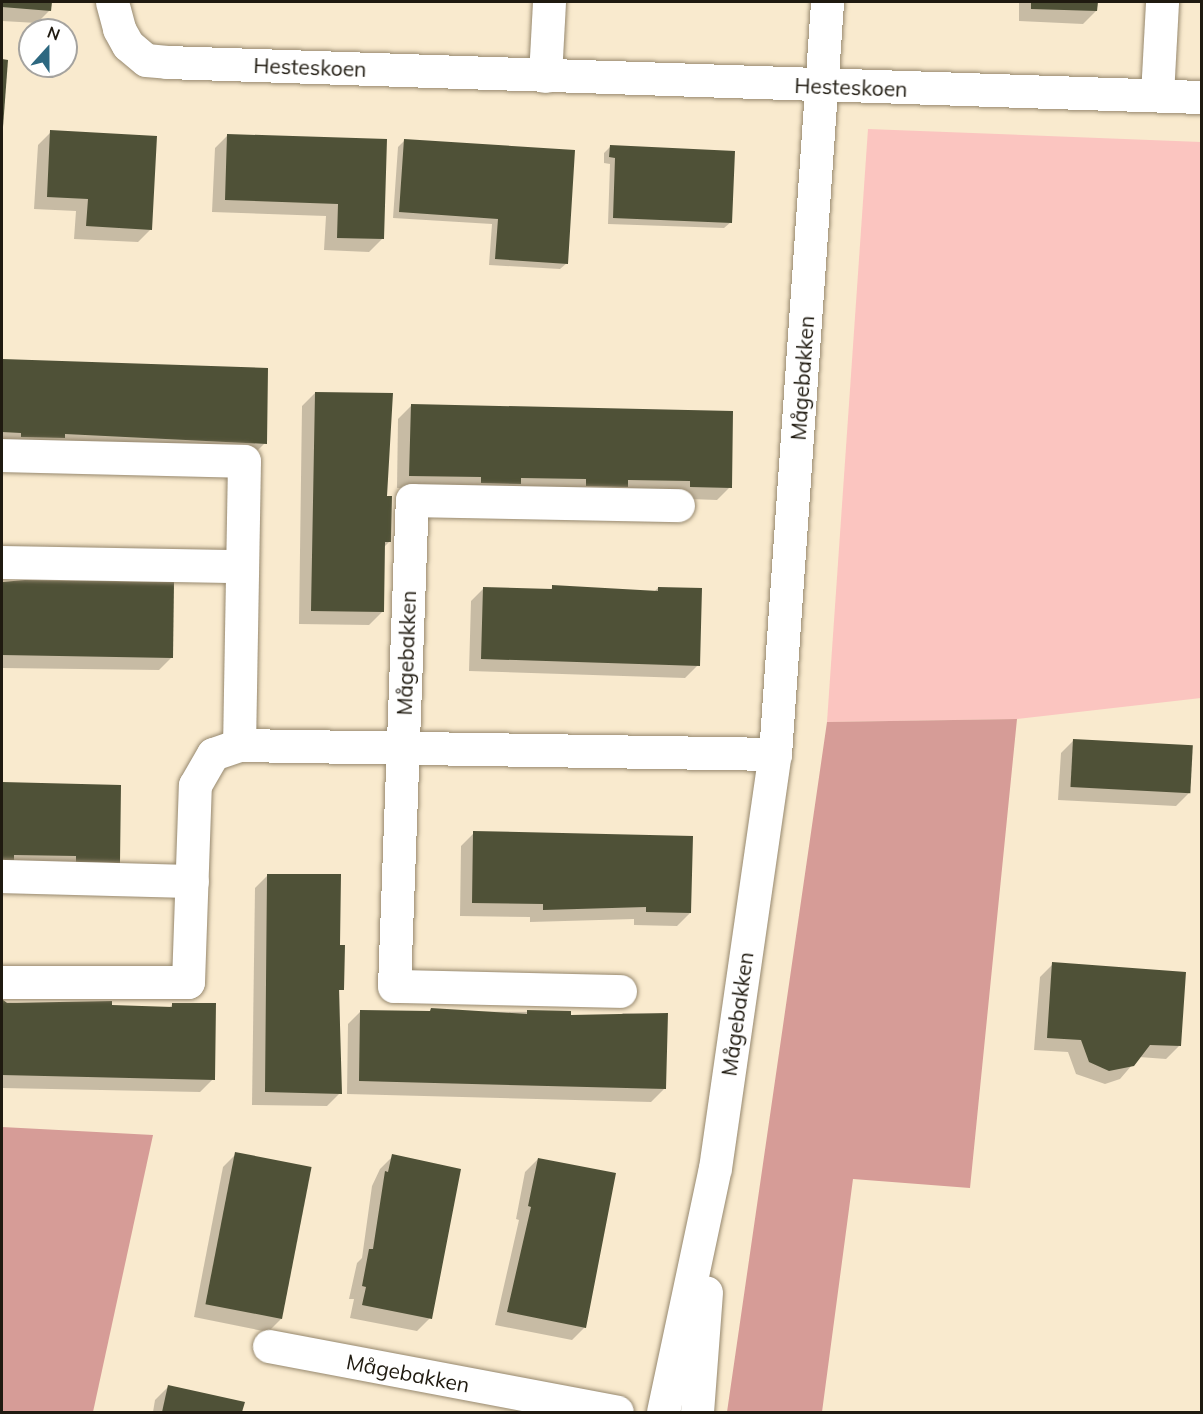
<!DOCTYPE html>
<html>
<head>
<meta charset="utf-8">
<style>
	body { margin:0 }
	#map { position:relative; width:1203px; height:1414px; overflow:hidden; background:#f9eace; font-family:Mulish,sans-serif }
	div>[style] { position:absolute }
	.green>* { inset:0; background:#fbc5c0 }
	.forest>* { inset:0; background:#d69c97 }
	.shadow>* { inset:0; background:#0003; transform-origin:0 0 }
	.building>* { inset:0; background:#4f5137; transform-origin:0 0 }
	.roads { filter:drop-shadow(0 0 2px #96886e) drop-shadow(0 0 2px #96886e) }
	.street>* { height:33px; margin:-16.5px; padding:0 16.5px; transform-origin:16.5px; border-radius:16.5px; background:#fff }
	.secondary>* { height:33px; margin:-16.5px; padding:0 16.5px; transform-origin:16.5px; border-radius:16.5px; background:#fff }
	span { translate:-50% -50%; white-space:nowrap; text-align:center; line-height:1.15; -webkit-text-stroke:6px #fff; paint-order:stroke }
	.street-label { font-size:21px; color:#1f1a10 }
	.frame { position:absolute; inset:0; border:3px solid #1f1a10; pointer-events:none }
	.north { position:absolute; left:18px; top:18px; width:60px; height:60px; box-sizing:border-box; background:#fff; border:2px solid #a5a39f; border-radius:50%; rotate:21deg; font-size:16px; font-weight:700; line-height:24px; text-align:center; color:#1f1a10 }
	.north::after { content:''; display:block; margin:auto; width:21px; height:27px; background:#2d6880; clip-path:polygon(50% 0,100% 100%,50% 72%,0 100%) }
</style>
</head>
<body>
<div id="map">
	<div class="green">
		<i style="clip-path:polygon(868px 129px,1201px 142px,1201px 698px,1017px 719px,827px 722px)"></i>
	</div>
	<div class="forest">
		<i style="clip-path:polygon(1017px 719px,970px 1188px,853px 1179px,822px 1412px,727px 1412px,827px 722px)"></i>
		<i style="clip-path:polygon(2px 1127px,153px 1135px,93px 1412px,2px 1412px)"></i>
	</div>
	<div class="shadow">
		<i style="clip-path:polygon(2px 2px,50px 2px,50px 10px,37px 23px,2px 21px)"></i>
		<i style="clip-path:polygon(1019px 2px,1096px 2px,1096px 11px,1083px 24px,1019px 21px)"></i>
		<i style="clip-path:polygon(2px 61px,6px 61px,2px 130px)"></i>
		<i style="clip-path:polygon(51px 132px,151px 229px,138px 242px,74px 239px,76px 211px,34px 209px,38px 145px)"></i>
		<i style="clip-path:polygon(228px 135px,385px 141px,382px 239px,369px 252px,324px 250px,326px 216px,212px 212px,215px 148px)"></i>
		<i style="clip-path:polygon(405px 140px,567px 263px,560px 269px,489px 265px,492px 224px,393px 218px,398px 147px)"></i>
		<i style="clip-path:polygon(610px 147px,731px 222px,724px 228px,608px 224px,610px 164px,604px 163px,604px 153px)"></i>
		<i style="clip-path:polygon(2px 361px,267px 369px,265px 443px,252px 456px,2px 445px)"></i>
		<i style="clip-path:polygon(315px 393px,386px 497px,390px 541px,383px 548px,382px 612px,369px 625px,299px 624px,302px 406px)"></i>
		<i style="clip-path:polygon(411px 406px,730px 487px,717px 500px,397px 488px,398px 419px)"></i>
		<i style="clip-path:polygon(2px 582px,173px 583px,172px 657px,159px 670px,2px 668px)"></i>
		<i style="clip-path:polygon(553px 587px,654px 592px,658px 588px,698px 665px,685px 678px,469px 671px,471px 601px,484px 588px,549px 591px)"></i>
		<i style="clip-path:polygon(1074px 740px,1189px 793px,1176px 806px,1058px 800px,1061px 753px)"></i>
		<i style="left:2px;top:784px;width:118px;height:86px;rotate:1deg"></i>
		<i style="clip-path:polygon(474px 833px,690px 913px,677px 926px,634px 925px,634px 919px,530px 922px,530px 917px,460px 916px,461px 846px)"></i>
		<i style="clip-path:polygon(268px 875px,339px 946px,340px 1093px,327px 1106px,252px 1105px,255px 888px)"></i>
		<i style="clip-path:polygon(1053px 964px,1179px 1046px,1166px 1059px,1139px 1057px,1120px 1079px,1105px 1084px,1076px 1074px,1068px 1052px,1034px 1050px,1040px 977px)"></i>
		<i style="clip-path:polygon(2px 1002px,63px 1006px,67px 1002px,110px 1003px,110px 1007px,169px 1008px,173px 1004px,213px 1079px,200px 1092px,2px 1088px)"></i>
		<i style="clip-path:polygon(361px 1011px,569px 1012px,569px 1016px,619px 1017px,623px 1013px,666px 1014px,664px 1089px,651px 1102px,347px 1094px,348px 1024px)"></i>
		<i style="clip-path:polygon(236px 1154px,281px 1319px,268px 1332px,194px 1317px,223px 1167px)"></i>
		<i style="clip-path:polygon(393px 1156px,430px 1318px,417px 1331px,350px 1318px,354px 1299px,349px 1299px,357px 1263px,362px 1258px,372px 1186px,380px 1169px)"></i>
		<i style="clip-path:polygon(538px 1159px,585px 1327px,572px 1340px,495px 1325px,519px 1220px,516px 1219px,525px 1172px)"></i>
		<i style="clip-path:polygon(168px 1387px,243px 1403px,241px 1412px,153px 1412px,155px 1400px)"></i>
	</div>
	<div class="building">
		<i style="clip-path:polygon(2px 2px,52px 2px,51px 11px,2px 7px)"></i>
		<i style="clip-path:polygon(1031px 2px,1098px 2px,1097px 11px,1031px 9px)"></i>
		<i style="clip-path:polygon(2px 59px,8px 60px,3px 127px,2px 127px)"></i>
		<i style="clip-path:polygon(50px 130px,157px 136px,152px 230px,86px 226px,88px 199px,47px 197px)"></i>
		<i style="clip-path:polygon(227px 134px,387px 139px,384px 239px,337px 238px,338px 204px,225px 200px)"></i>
		<i style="clip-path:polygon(404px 139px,575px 150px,568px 264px,495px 259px,498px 219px,399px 212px)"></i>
		<i style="clip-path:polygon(610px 145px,735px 151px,732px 223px,613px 218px,615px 158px,609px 157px)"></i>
		<i style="clip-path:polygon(2px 359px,268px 368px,267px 444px,65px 434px,65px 438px,21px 437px,21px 433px,2px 432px)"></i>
		<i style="clip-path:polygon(315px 392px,393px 393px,387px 496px,392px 496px,391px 542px,385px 542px,384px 612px,311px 611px)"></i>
		<i style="clip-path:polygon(411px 404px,733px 411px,732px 488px,690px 487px,690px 481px,628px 480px,628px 487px,586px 486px,586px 479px,521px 478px,521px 484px,481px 483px,481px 477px,409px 476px)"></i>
		<i style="clip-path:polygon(25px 580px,174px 582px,173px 658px,2px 655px,2px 582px)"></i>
		<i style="clip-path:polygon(552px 585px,658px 591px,658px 587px,702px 588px,700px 666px,481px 659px,483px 587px,552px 589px)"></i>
		<i style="left:1073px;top:739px;width:120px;height:48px;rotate:3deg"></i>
		<i style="clip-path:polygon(2px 782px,121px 785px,120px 863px,76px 862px,76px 856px,14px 855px,14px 860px,2px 860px)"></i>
		<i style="clip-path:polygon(473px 831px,693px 836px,691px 913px,646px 912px,646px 907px,543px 910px,543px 904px,472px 903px)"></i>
		<i style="clip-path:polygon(267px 874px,341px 874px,340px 945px,345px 945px,344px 990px,339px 990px,342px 1094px,265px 1092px)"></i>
		<i style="clip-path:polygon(1052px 962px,1186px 972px,1181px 1046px,1150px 1045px,1134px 1066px,1109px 1071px,1089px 1062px,1081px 1040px,1047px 1038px)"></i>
		<i style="clip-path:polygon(2px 999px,7px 1003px,112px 1001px,112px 1005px,172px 1007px,172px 1003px,216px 1003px,215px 1080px,2px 1075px)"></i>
		<i style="clip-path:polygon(431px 1008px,527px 1014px,527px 1010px,571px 1011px,571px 1015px,668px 1013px,666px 1089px,359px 1081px,360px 1010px,430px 1011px)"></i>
		<i style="left:235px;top:1152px;width:78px;height:155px;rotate:11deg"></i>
		<i style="clip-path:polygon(392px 1154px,461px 1169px,432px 1319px,362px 1305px,366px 1287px,362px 1286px,369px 1249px,373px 1249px,385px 1171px,388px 1172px)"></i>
		<i style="clip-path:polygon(538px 1158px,616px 1173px,586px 1328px,507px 1312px,531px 1207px,528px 1206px)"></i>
		<i style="clip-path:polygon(168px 1385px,245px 1402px,242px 1412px,162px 1412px)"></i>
	</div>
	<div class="roads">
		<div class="street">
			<i style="left:112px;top:2px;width:28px;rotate:75deg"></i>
			<i style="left:119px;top:29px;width:18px;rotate:61deg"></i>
			<i style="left:128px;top:45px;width:23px;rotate:40deg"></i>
			<i style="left:146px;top:60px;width:21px;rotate:5deg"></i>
			<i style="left:167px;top:62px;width:1036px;rotate:1.94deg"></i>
			<i style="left:545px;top:76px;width:74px;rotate:-86.9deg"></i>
			<i style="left:1157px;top:95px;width:93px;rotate:-86.9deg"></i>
			<i style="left:2px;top:455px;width:242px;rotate:1.4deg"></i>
			<i style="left:244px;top:461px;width:284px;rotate:91deg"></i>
			<i style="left:2px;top:562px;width:239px;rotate:1deg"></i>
			<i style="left:2px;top:876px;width:190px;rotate:1.5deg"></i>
			<i style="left:2px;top:982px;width:186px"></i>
			<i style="left:188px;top:982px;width:197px;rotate:-88deg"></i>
			<i style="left:195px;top:785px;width:36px;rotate:-60deg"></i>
			<i style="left:213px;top:754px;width:28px;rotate:-19deg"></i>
			<i style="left:239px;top:745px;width:536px;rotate:0.96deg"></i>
			<i style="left:620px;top:991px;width:226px;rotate:-178.7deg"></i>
			<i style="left:394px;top:986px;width:486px;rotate:-87.9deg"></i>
			<i style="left:412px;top:500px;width:266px;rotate:1.1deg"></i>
			<i style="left:269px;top:1346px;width:354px;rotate:10.7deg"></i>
		</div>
		<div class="secondary">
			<i style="left:663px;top:1412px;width:249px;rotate:-78deg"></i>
			<i style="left:715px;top:1168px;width:418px;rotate:-81.8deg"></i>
			<i style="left:775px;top:754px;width:754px;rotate:-86.04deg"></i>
			<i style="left:697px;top:1412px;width:120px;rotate:-85.7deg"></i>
		</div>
	</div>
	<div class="street-label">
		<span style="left:310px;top:67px;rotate:2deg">Hesteskoen</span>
		<span style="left:851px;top:87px;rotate:2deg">Hesteskoen</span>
		<span style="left:802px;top:378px;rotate:-86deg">Mågebakken</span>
		<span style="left:406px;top:653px;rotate:-88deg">Mågebakken</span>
		<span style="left:737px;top:1014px;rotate:-82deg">Mågebakken</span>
		<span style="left:408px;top:1373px;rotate:11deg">Mågebakken</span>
	</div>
	<div class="frame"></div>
	<div class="north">N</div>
</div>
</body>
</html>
